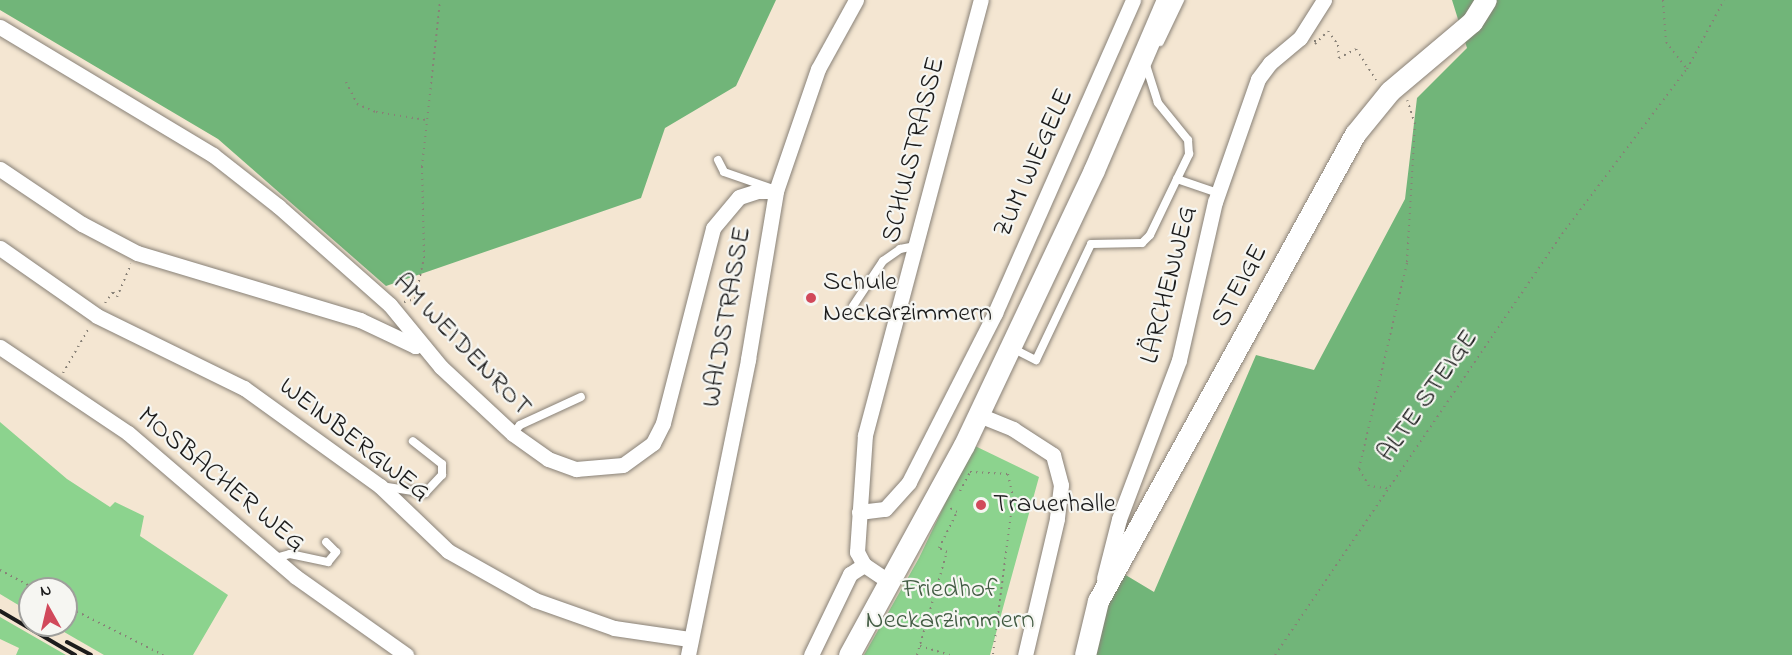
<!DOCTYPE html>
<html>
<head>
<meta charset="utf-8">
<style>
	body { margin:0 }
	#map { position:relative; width:1792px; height:655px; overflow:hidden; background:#f4e6d2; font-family:"Indie Flower",sans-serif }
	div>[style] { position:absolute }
	.green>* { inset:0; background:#8cd38e }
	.forest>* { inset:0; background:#71b579 }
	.path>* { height:2px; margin-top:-1px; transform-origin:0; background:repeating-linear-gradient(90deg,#888177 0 1.5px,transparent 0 6px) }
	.roads { filter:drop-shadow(0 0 2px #888177) drop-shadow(0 0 2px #888177) }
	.lane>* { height:8px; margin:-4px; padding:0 4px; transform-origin:4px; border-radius:4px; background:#fff }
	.street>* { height:15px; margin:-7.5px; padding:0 7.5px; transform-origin:7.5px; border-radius:7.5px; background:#fff }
	.secondary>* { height:21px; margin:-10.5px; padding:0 10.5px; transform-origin:10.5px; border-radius:10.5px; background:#fff }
	.rail>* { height:4px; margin:-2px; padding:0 2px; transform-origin:2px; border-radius:2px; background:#1c1c1c }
	.dots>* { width:16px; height:16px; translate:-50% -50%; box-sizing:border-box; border:3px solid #f6f6f2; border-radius:50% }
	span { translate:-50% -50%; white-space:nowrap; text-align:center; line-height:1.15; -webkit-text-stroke:4.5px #f6f6f2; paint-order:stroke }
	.street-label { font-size:27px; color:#1c1c1c }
	.poi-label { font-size:27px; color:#1c1c1c }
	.left { translate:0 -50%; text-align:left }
	.park-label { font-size:27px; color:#435c44 }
	.north { position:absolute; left:18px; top:577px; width:60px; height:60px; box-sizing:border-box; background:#f6f6f2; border:2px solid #9f9f9c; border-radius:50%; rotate:352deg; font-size:16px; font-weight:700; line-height:24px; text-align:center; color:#1c1c1c }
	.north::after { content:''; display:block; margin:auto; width:21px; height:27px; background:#d1495b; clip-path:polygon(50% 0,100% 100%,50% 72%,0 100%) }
</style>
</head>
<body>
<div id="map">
	<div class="green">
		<i style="clip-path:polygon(0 422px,67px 479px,110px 507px,115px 502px,144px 516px,140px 536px,228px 595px,193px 655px,104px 655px,52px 625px,66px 625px,66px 589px,30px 589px,30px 612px,0 594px)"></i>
		<i style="clip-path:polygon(973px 445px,1039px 477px,990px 655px,864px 655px,919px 558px)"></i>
		<i style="clip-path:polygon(0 618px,0 617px,66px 655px,16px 655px,19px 648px,0 639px)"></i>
	</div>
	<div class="forest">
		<i style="clip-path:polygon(0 0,776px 0,736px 86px,665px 128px,641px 198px,386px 286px,218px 139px,0 10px)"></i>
		<i style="clip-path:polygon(1452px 0,1792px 0,1792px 655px,1090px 655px,1099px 614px,1124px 574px,1154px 592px,1256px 355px,1314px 370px,1405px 199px,1417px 98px,1467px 48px)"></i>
	</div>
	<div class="path">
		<i style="left:1663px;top:0;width:42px;rotate:85.9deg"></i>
		<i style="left:1666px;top:42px;width:34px;rotate:52deg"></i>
		<i style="left:1315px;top:40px;width:4px;rotate:90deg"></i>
		<i style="left:1315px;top:44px;width:18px;rotate:-45deg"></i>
		<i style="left:1328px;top:31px;width:17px;rotate:54deg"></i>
		<i style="left:1338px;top:45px;width:13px;rotate:86deg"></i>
		<i style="left:1339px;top:58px;width:19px;rotate:-28deg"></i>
		<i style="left:1356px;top:49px;width:37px;rotate:57deg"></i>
		<i style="left:346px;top:82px;width:25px;rotate:63deg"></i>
		<i style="left:357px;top:104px;width:21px;rotate:23deg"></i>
		<i style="left:376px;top:112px;width:51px;rotate:9.1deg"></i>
		<i style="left:404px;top:302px;width:11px;rotate:-15deg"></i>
		<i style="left:415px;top:299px;width:42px;rotate:-77.6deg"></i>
		<i style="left:424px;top:258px;width:91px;rotate:-91.3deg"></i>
		<i style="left:422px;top:167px;width:168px;rotate:-83.8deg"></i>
		<i style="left:105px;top:303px;width:14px;rotate:-54deg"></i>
		<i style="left:113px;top:292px;width:6px;rotate:51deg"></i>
		<i style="left:117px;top:297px;width:36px;rotate:-67deg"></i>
		<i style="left:63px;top:373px;width:52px;rotate:-60deg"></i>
		<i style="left:1387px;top:488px;width:18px;rotate:-174deg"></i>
		<i style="left:1369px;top:486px;width:20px;rotate:-120deg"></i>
		<i style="left:1359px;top:469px;width:212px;rotate:-76.9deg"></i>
		<i style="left:1407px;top:262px;width:138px;rotate:-86.7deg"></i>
		<i style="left:1415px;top:124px;width:25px;rotate:-108deg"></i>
		<i style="left:960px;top:491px;width:21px;rotate:-62deg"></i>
		<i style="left:970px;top:472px;width:38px;rotate:3deg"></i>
		<i style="left:1008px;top:474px;width:25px;rotate:78deg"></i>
		<i style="left:1013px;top:498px;width:158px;rotate:97.3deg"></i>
		<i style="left:0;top:570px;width:40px;rotate:28deg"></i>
		<i style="left:66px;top:606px;width:109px;rotate:26.8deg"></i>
		<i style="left:920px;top:646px;width:31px;rotate:17deg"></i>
		<i style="left:917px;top:655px;width:107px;rotate:-73.8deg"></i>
		<i style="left:947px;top:552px;width:9px;rotate:-153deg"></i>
		<i style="left:939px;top:548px;width:40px;rotate:-63.4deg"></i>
		<i style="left:957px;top:512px;width:8px;rotate:-150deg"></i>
		<i style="left:1275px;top:655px;width:510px;rotate:-55.72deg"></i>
		<i style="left:1562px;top:234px;width:207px;rotate:-52.9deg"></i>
		<i style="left:1687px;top:69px;width:78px;rotate:-61.8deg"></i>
	</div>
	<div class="roads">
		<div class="lane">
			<i style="left:1160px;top:42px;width:47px;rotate:-64.5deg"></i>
			<i style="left:718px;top:160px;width:13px;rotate:63deg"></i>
			<i style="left:724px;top:172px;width:52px;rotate:19.1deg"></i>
			<i style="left:1177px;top:179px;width:43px;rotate:18.9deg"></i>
			<i style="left:853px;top:306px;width:54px;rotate:-56.3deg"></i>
			<i style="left:883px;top:261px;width:21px;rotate:-35deg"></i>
			<i style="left:900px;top:249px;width:16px;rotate:-11deg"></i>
			<i style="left:1012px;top:348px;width:27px;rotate:27deg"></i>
			<i style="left:1036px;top:360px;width:128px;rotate:-64.6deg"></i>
			<i style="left:1091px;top:244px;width:51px;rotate:-1.1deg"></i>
			<i style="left:1142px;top:243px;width:11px;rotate:-45deg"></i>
			<i style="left:1150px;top:235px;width:62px;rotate:-64.3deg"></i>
			<i style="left:1177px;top:179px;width:28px;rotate:-64deg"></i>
			<i style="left:1189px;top:154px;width:14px;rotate:-94deg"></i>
			<i style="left:1188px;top:140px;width:48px;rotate:-129deg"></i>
			<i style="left:1158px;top:103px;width:43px;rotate:-107.6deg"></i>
			<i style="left:513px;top:434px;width:11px;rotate:-52deg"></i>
			<i style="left:520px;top:425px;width:67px;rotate:-24.7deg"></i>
			<i style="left:381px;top:486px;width:45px;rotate:9deg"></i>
			<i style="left:425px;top:493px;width:25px;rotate:-47deg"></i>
			<i style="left:442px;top:475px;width:11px;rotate:-90deg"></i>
			<i style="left:442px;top:464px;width:37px;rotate:-142deg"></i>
			<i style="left:275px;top:558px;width:16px;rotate:-15deg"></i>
			<i style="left:290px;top:554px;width:39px;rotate:12deg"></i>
			<i style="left:328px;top:562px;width:13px;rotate:-51deg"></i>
			<i style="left:336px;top:552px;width:14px;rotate:-135deg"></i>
		</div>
		<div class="street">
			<i style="left:0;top:27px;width:249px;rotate:31deg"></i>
			<i style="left:213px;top:155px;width:83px;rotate:38.1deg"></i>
			<i style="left:278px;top:206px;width:149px;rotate:41.5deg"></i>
			<i style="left:390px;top:305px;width:80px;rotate:50.6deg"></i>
			<i style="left:441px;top:367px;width:98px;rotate:42.9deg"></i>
			<i style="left:513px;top:434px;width:43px;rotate:35.5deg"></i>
			<i style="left:548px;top:459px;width:30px;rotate:20deg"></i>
			<i style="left:576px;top:469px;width:47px;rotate:-4.9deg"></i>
			<i style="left:623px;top:465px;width:37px;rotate:-36deg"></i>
			<i style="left:653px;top:443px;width:22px;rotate:-63deg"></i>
			<i style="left:663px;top:423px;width:201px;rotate:-75.6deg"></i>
			<i style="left:713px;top:228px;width:40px;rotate:-50deg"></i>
			<i style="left:739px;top:197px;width:20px;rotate:-18deg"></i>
			<i style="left:758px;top:191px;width:18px"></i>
			<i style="left:0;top:169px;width:99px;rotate:33.9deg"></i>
			<i style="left:82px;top:224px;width:62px;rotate:27.8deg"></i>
			<i style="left:137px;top:253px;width:233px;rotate:16.7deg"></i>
			<i style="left:360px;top:320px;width:61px;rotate:25.3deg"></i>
			<i style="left:415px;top:346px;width:6px;rotate:-18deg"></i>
			<i style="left:0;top:248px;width:118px;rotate:35deg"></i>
			<i style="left:97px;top:316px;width:164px;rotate:26.1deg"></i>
			<i style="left:244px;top:388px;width:168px;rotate:35.8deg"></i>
			<i style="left:380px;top:486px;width:94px;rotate:43.7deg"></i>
			<i style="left:448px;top:551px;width:100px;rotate:29.4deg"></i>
			<i style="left:535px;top:600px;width:84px;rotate:19.5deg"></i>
			<i style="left:614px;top:628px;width:76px;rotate:8.3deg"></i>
			<i style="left:0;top:347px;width:154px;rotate:33.9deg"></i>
			<i style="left:128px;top:433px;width:221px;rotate:40.6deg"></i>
			<i style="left:296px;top:577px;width:135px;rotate:35.3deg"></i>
			<i style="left:979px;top:415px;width:37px;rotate:22deg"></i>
			<i style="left:1013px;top:429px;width:48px;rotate:33deg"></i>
			<i style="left:1053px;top:455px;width:31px;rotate:75deg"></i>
			<i style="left:1061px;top:485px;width:34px;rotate:97deg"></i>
			<i style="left:1057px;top:519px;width:140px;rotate:103.2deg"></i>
			<i style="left:859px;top:512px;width:26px;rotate:-7deg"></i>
			<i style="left:885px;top:509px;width:36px;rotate:-48deg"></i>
			<i style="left:909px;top:482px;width:190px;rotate:-63deg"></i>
			<i style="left:995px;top:313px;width:342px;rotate:-66.2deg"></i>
			<i style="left:1104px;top:578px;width:61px;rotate:-75.7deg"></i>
			<i style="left:1119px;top:519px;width:170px;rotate:-69.3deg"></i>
			<i style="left:1179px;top:360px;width:162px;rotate:-77.2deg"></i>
			<i style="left:1215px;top:202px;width:130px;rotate:-70.7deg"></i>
			<i style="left:1258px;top:79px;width:20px;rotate:-53deg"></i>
			<i style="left:1270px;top:63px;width:39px;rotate:-40deg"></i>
			<i style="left:1300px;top:38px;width:45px;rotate:-57.7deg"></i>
			<i style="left:888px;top:581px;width:29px;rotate:-146deg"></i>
			<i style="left:864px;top:565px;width:15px;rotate:-118deg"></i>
			<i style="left:857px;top:552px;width:117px;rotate:-86.1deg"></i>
			<i style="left:865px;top:435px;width:450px;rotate:-75.1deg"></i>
			<i style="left:688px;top:655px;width:302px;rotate:-78.5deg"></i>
			<i style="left:748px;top:359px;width:170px;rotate:-80.5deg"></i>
			<i style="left:776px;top:191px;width:129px;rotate:-71deg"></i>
			<i style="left:818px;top:69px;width:79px;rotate:-61.2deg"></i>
			<i style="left:811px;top:655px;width:90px;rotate:-64.3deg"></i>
			<i style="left:850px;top:574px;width:17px;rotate:-33deg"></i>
		</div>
		<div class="secondary">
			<i style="left:849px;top:655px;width:239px;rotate:-61.3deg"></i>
			<i style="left:964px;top:445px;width:304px;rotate:-64.7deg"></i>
			<i style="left:1094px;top:170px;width:185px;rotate:-66.8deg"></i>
			<i style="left:1085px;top:655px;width:56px;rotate:-76.5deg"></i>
			<i style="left:1098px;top:601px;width:533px;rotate:-61.18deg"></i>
			<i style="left:1355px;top:134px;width:55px;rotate:-50.9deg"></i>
			<i style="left:1390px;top:91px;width:107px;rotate:-40.1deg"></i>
			<i style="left:1472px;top:22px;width:26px;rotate:-58deg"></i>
		</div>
	</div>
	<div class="rail">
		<i style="left:0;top:611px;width:87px;rotate:30.4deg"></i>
		<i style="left:67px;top:642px;width:27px;rotate:28deg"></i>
	</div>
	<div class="dots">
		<i style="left:811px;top:298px;background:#d1495b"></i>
		<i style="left:981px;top:505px;background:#d1495b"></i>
	</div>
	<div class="street-label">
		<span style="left:914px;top:150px;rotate:-76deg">SCHULSTRASSE</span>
		<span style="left:1034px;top:163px;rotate:-66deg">ZUM WIEGELE</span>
		<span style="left:1169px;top:285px;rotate:-76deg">LÄRCHENWEG</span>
		<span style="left:1240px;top:286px;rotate:-62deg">STEIGE</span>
		<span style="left:727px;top:317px;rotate:-80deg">WALDSTRASSE</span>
		<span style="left:462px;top:345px;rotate:46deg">AM WEIDENROT</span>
		<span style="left:1428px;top:396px;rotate:-55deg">ALTE STEIGE</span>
		<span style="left:354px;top:440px;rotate:38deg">WEINBERGWEG</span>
		<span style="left:221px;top:480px;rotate:40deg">MOSBACHER WEG</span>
	</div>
	<div class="poi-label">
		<span class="left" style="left:823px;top:298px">Schule<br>Neckarzimmern</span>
		<span class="left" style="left:993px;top:505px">Trauerhalle</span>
	</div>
	<div class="park-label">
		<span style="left:950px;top:605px">Friedhof<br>Neckarzimmern</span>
	</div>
	<div class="north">N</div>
</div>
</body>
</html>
